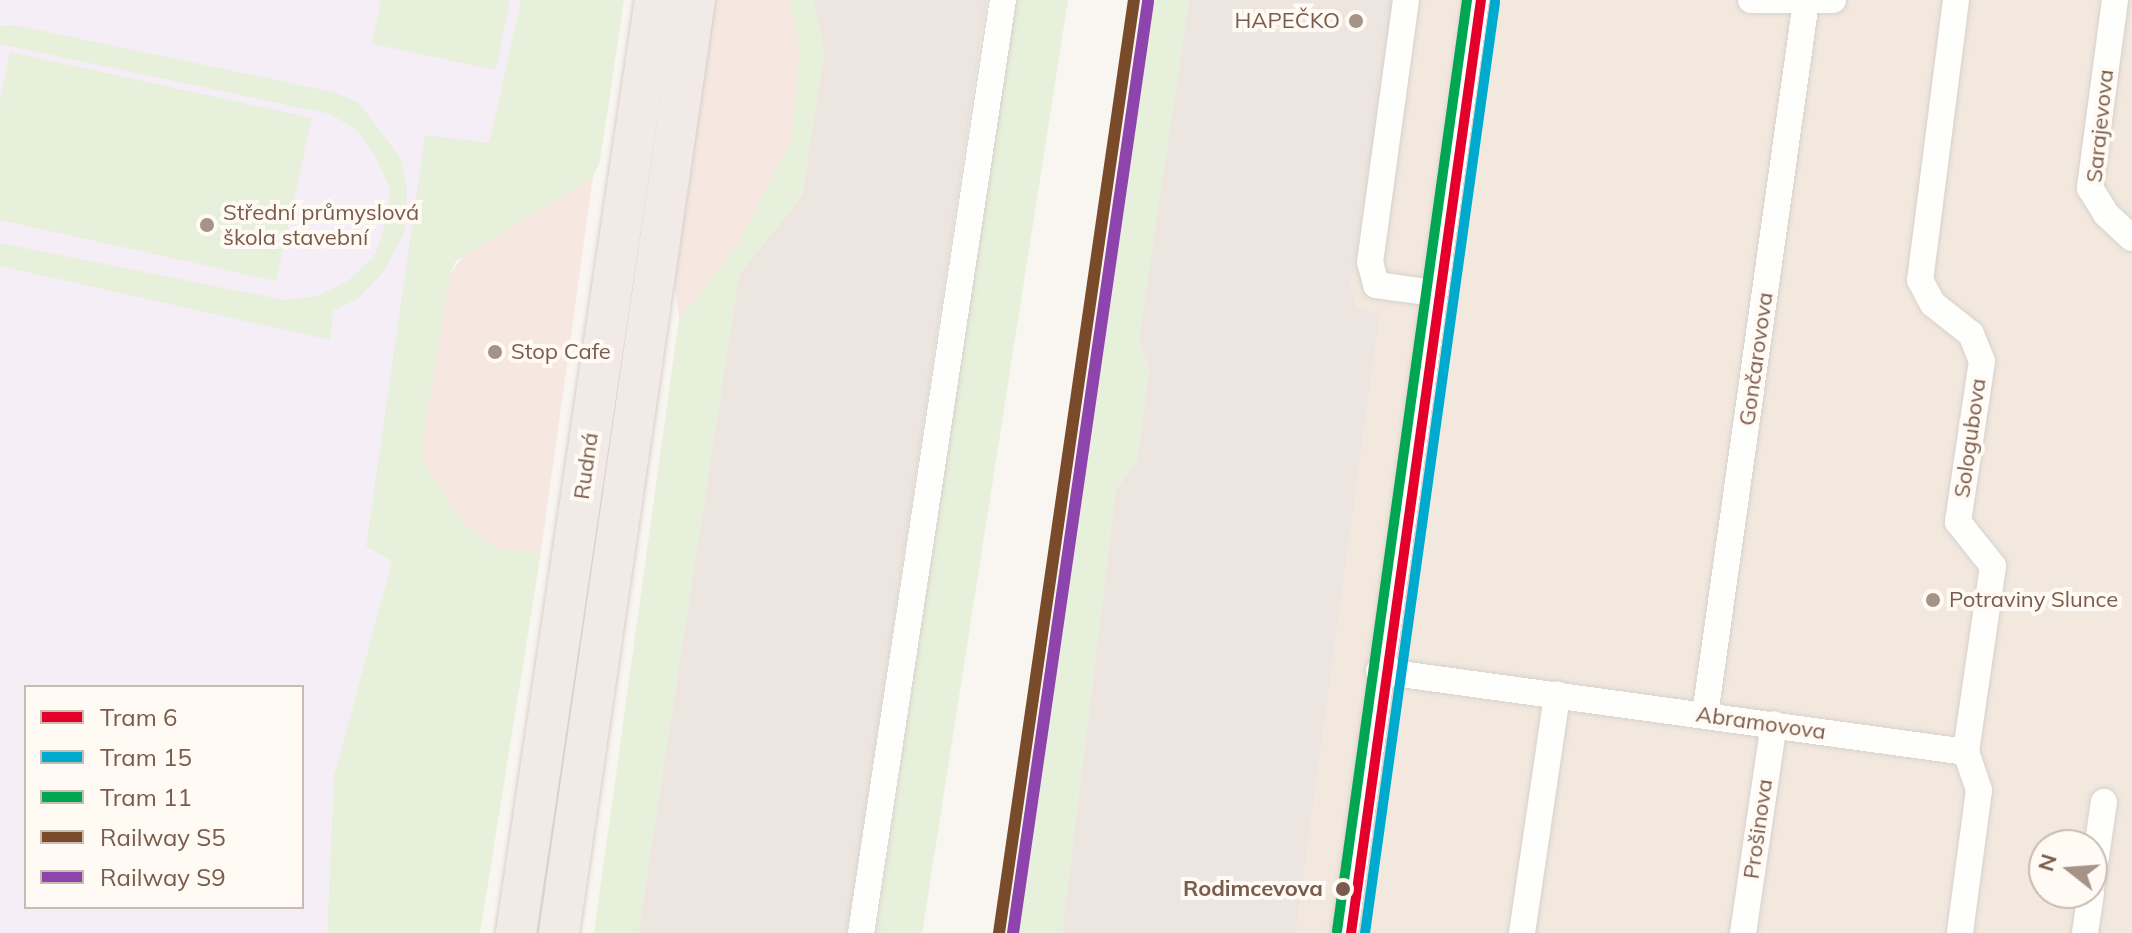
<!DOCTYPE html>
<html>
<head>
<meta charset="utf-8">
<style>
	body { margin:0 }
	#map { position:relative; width:2132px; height:933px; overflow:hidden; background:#f9f5f0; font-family:Mulish,sans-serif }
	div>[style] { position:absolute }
	.residential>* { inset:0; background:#f2e8de }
	.commercial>* { inset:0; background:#f6e8e1 }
	.industrial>* { inset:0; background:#ede5e0 }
	.education>* { inset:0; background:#f6eef6 }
	.green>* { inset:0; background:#e7f0db }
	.roads { filter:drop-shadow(0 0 2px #d7d1cb) drop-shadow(0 0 2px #d7d1cb) }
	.minor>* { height:26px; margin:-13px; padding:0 13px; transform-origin:13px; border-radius:13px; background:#fefefd }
	.highway>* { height:40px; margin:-20px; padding:0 20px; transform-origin:20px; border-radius:20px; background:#f2eae7 }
	.rail-1>* { height:12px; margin:-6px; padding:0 6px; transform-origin:6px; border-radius:6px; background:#7a4b2a }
	.rail-2>* { height:12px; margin:-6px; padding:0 6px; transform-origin:6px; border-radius:6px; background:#8e44ad }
	.tram-1>* { height:10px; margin:-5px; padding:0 5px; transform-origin:5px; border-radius:5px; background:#e4002b }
	.tram-2>* { height:10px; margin:-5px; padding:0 5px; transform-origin:5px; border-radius:5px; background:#00a9ce }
	.tram-3>* { height:10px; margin:-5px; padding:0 5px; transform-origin:5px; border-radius:5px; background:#00a651 }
	.dots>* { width:22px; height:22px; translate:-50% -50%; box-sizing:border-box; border:4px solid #fffaf3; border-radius:50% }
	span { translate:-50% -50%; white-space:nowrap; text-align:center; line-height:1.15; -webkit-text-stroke:8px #fffaf3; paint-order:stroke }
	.poi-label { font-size:22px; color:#7a5c4d }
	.right { translate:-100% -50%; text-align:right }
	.left { translate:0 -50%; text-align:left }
	.street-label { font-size:22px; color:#7a5c4d }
	.stop-label { font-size:22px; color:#7a5c4d; font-weight:700 }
	.legend { position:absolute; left:24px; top:685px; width:280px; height:224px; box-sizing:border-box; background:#fffaf3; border:2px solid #cabbb1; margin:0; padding:10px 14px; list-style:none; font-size:24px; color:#7a5c4d }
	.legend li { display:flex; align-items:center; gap:16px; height:40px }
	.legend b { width:40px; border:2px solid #cabbb1 }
	.north { position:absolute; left:2028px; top:829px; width:80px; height:80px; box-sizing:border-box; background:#fffaf3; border:2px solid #cabbb1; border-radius:50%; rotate:287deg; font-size:22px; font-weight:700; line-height:32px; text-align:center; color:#7a5c4d }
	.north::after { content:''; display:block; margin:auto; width:28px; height:36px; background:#a69286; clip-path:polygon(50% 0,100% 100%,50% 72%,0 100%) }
</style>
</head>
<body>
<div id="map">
	<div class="residential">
		<i style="clip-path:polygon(evenodd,1397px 0,2132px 0,2132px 933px,1296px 933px,1380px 315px,1357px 307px,1351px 286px,1397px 0,2044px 845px,2092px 845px,2092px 893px,2044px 893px,2044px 845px)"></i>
	</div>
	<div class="commercial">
		<i style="clip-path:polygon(706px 0,789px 0,800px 47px,792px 138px,734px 251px,679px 319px,670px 247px)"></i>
		<i style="clip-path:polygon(593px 177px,541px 552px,500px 550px,463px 523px,424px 463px,422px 443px,450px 274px,468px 250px)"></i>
	</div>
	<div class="industrial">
		<i style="clip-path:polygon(813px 0,987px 0,847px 933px,638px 933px,739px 274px,802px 196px,824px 52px)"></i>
		<i style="clip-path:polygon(1189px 0,1397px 0,1351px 286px,1357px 307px,1380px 315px,1296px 933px,1062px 933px,1116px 489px,1137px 461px,1149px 368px,1138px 340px)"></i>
	</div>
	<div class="education">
		<i style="clip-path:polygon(evenodd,0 0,521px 0,489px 144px,426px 136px,366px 545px,392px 561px,334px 776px,327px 933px,0 933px,0 0,26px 687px,302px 687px,302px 907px,26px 907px,26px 687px)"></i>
	</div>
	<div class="green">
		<i style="clip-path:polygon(381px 0,510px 0,496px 70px,372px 44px)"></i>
		<i style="clip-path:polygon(521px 0,624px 0,600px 161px,593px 177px,456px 261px,450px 274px,422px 443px,424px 463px,463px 523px,500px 550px,541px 552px,480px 933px,327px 933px,334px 776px,392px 561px,366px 546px,425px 135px,489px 143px)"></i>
		<i style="clip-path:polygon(789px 0,813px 0,824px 52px,802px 196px,739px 274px,638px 933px,594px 933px,679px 319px,734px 251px,792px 138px,800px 47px)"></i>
		<i style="clip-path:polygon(1014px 0,1068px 0,922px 933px,876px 933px)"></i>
		<i style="clip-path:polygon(1149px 0,1189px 0,1139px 340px,1149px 368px,1137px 461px,1116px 489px,1062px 933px,1015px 933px)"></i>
		<i style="clip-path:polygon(15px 25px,333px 92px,359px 103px,400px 157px,407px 187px,405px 231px,384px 271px,360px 297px,333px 311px,330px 340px,0 266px,0 243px,284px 300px,317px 296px,349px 280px,375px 256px,388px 215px,389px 187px,376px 157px,358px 131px,330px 114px,0 44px,0 26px)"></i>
		<i style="clip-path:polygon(10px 52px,312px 118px,276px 281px,0 220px,0 99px)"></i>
	</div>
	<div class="roads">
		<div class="minor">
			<i style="left:1406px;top:0;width:264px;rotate:97.8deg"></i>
			<i style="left:1370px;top:262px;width:24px;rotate:75deg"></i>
			<i style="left:1376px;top:285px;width:59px;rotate:7.9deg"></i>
			<i style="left:1751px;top:0;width:82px"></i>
			<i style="left:1956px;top:0;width:282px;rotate:97.3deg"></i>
			<i style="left:1920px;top:280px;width:27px;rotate:62deg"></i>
			<i style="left:1933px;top:304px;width:48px;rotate:38.3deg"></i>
			<i style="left:1971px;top:334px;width:29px;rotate:68deg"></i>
			<i style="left:1982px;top:361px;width:163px;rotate:98.5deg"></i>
			<i style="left:1958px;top:522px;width:56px;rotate:51.5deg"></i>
			<i style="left:1993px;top:566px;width:188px;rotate:98.3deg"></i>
			<i style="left:1966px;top:752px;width:40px;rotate:71.1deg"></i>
			<i style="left:1979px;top:790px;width:144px;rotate:97.6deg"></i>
			<i style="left:2115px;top:0;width:190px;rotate:97.6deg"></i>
			<i style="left:2090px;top:188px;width:31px;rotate:58deg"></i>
			<i style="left:2106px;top:214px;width:35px;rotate:43deg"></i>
			<i style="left:1379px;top:671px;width:593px;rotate:7.86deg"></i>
			<i style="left:1705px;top:715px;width:720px;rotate:-81.94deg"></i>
			<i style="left:2092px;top:883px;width:82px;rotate:-81.6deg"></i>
			<i style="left:861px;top:933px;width:944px;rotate:-81.35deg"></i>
			<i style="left:1345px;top:933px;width:942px;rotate:-82.01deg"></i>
			<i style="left:1522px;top:933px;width:241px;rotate:-81.6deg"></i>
			<i style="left:1743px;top:933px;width:211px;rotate:-81.6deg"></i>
			<i style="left:2085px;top:933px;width:40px;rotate:-81.5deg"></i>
		</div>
		<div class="highway">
			<i style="left:516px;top:933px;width:943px;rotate:-81.53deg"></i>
			<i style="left:559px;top:933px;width:943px;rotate:-81.71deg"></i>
		</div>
	</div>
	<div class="rail-1">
		<i style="left:999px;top:933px;width:943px;rotate:-81.77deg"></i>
	</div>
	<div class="rail-2">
		<i style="left:1013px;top:933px;width:941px;rotate:-81.75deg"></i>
	</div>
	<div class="tram-1">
		<i style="left:1351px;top:933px;width:942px;rotate:-82.07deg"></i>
	</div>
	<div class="tram-2">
		<i style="left:1365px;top:933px;width:940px;rotate:-82.05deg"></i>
	</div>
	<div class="tram-3">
		<i style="left:1337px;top:931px;width:940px;rotate:-82.05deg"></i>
	</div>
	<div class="dots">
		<i style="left:1356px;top:21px;background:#a69286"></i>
		<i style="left:207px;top:225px;background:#a69286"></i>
		<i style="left:495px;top:352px;background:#a69286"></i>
		<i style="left:1933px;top:600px;background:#a69286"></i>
		<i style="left:1343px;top:889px;background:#7a5c4d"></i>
	</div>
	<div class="poi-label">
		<span class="right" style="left:1340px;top:21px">HAPEČKO</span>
		<span class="left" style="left:223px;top:225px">Střední průmyslová<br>škola stavební</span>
		<span class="left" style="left:511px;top:352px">Stop Cafe</span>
		<span class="left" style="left:1949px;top:600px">Potraviny Slunce</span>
	</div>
	<div class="street-label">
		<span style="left:2100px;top:126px;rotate:-84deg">Sarajevova</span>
		<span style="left:1756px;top:359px;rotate:-82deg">Gončarovova</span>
		<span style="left:1970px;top:438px;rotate:-82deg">Sologubova</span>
		<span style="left:586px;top:466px;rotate:-82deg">Rudná</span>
		<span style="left:1761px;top:723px;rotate:8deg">Abramovova</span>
		<span style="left:1758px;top:829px;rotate:-82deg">Prošinova</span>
	</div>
	<div class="stop-label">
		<span class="right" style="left:1323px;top:889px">Rodimcevova</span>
	</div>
	<ul class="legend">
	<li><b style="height:10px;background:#e4002b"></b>Tram 6</li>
	<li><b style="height:10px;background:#00a9ce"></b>Tram 15</li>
	<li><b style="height:10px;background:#00a651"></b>Tram 11</li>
	<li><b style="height:10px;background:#7a4b2a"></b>Railway S5</li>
	<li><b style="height:10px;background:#8e44ad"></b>Railway S9</li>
	</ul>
	<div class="north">N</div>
</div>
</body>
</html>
